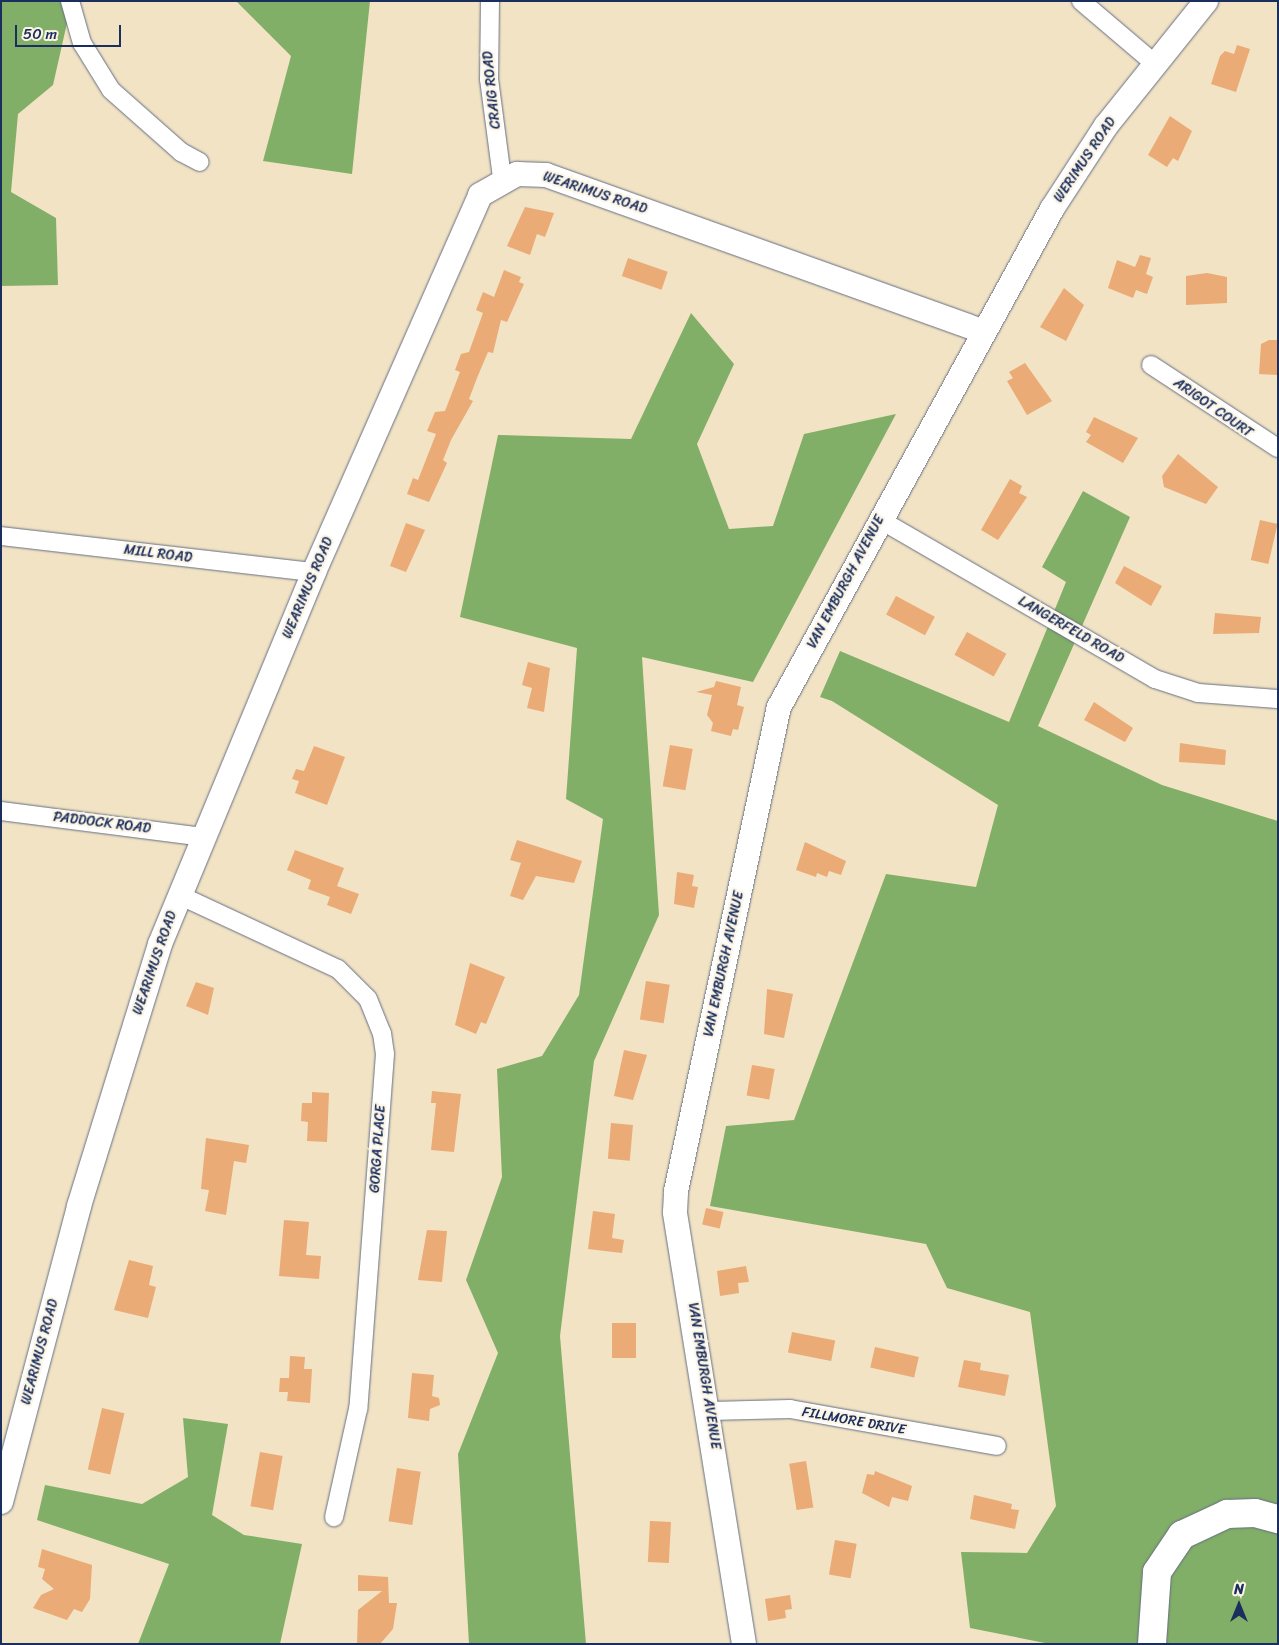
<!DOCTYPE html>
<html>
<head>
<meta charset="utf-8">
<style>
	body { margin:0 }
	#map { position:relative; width:1279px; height:1645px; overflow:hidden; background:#f1e3c4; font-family:Sriracha,sans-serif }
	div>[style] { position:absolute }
	.forest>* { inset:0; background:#82af67 }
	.building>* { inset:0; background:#eaab76; transform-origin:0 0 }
	.roads { filter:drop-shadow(0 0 1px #666e82) drop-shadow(0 0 1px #666e82) }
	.street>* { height:18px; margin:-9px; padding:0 9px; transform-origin:9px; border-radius:9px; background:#fff }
	.secondary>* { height:24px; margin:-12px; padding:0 12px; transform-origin:12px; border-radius:12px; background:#fff }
	.highway>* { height:28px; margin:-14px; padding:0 14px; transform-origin:14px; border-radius:14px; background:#fff }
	span { translate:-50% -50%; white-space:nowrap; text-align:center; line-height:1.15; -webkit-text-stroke:4.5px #fcf5e5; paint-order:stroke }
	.street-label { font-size:14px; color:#1b2f5e }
	.frame { position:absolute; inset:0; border:2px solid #1b2f5e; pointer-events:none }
	.north { position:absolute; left:1214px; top:1580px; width:50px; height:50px; -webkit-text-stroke:4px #fcf5e5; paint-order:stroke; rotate:0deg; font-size:14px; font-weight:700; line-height:20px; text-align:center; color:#1b2f5e }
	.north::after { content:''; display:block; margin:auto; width:18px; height:22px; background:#1b2f5e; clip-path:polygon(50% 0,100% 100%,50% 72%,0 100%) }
	.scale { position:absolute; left:15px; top:25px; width:106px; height:22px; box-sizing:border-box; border:2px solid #1b2f5e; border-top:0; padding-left:6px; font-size:15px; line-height:18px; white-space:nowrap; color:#1b2f5e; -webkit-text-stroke:4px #fcf5e5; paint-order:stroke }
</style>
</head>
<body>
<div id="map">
	<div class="forest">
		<i style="clip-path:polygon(1px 1px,72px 1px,53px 85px,18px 114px,11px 192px,56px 218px,58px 285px,1px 286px)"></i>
		<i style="clip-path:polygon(236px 1px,370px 1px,352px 174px,263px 161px,291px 56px)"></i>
		<i style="clip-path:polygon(691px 313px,734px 364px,697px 444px,729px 529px,773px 526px,804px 434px,896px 414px,753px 682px,642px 657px,659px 915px,594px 1061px,560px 1336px,586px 1644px,469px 1644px,458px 1454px,498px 1353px,466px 1280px,502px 1177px,497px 1069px,542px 1056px,579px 995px,603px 819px,566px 799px,577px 648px,460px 617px,498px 435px,631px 439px)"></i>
		<i style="clip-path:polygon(1083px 491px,1130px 517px,1038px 726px,1162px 785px,1278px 821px,1278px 1644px,1050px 1644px,970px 1628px,961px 1552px,1027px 1553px,1056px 1506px,1030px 1312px,947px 1288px,926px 1244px,710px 1206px,726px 1126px,794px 1120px,886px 874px,976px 887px,998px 805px,832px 701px,820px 697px,840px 651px,1009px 722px,1066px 582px,1042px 567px)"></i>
		<i style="clip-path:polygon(183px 1418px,228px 1424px,212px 1515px,244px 1535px,302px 1544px,280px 1644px,138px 1644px,169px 1564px,37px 1520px,45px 1485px,142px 1504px,188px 1477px)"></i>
	</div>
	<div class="building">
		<i style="clip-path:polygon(1237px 45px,1250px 49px,1236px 92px,1211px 84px,1220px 56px,1225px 51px,1234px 54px)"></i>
		<i style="clip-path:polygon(1170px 116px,1192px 131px,1178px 161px,1173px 158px,1167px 167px,1148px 155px)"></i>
		<i style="clip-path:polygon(525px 207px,554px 213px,545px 237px,537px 234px,530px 255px,507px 246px)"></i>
		<i style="clip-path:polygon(1140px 255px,1151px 258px,1146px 274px,1153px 277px,1147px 294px,1136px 290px,1133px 298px,1108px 288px,1117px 260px,1135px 267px)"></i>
		<i style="left:628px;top:258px;width:42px;height:19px;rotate:19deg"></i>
		<i style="clip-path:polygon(504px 270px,521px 277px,519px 282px,524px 284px,507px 322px,501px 320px,493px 353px,488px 352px,477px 378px,469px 399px,473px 401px,451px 440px,443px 460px,447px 463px,429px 502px,407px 494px,413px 478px,418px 480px,436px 434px,427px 431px,435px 412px,445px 411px,460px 372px,455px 370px,461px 354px,469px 352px,483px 313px,476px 310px,483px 292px,494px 297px)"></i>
		<i style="clip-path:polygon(1207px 273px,1227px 277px,1227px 303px,1186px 305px,1186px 276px)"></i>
		<i style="clip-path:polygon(1064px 288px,1084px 305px,1066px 341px,1040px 327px)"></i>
		<i style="clip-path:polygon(1269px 340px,1278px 340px,1278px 375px,1259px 374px,1261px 344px)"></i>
		<i style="clip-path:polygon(1025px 363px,1052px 401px,1027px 415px,1007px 381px,1013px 378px,1009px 372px)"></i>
		<i style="clip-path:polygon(1094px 417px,1138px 438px,1123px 463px,1086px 442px,1091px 435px,1086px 432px)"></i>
		<i style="clip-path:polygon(1178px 454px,1218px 487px,1206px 504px,1164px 487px,1162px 476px)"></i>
		<i style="clip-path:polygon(1010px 479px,1022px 486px,1019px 493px,1027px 497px,998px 540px,981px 530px)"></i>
		<i style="left:1260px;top:520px;width:18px;height:41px;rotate:13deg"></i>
		<i style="clip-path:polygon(406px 523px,425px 530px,406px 572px,390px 566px)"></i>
		<i style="clip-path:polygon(1124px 566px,1162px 586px,1151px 606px,1115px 583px)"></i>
		<i style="left:896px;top:596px;width:44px;height:21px;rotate:28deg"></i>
		<i style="clip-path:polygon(1215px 613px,1261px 617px,1259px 633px,1213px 634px)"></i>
		<i style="left:967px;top:632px;width:45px;height:26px;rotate:29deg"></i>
		<i style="clip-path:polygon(528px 662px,550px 668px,544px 712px,527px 708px,532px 688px,522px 685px)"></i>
		<i style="clip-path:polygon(716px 681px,741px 687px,737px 705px,744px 707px,738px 730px,733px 729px,731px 736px,711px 731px,713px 723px,707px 715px,712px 695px,696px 692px,714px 687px)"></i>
		<i style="clip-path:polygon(1094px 702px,1133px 728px,1125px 742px,1084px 720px)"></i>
		<i style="clip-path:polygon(1180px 743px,1226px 750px,1225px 765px,1179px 762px)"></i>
		<i style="left:670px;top:745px;width:23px;height:42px;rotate:10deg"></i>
		<i style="clip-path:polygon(314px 746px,345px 757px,327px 805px,295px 793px,299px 781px,292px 779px,296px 769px,304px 771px)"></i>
		<i style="clip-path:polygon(517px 840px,582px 861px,574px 883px,536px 876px,523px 900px,510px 896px,521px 863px,510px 860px)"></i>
		<i style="clip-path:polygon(805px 842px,846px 861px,841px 875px,829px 871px,827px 877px,817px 873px,816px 877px,796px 870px)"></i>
		<i style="clip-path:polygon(295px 850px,344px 868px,337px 886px,359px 894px,351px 914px,327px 905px,330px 897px,308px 889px,311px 880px,287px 870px)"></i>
		<i style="clip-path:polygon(677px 872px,694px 875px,692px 886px,698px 887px,694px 908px,674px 904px)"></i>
		<i style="clip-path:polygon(470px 963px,505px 977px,486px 1024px,481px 1022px,476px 1034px,455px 1025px)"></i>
		<i style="left:646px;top:981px;width:24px;height:39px;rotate:9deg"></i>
		<i style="clip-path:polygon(196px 982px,214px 988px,208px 1015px,186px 1006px)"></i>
		<i style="clip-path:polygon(767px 989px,793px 994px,784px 1038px,764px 1034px)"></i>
		<i style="clip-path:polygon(624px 1050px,647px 1055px,633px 1100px,614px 1096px)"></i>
		<i style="left:752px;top:1065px;width:23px;height:31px;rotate:10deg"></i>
		<i style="clip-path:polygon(432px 1091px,461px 1094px,454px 1152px,431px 1150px,436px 1103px,431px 1103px)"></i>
		<i style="clip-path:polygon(312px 1092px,329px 1093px,327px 1142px,307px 1141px,308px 1122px,301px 1121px,302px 1103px,312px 1103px)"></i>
		<i style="left:611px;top:1123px;width:22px;height:36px;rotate:5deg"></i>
		<i style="clip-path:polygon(206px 1138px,249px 1145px,246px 1163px,234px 1161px,226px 1215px,205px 1211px,209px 1190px,201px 1189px)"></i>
		<i style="left:706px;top:1208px;width:18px;height:17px;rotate:13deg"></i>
		<i style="clip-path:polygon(593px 1211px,615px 1214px,612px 1238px,624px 1240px,622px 1253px,588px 1249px)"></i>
		<i style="clip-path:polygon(284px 1220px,309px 1222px,306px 1255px,321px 1256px,319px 1279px,279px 1276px)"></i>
		<i style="clip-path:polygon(427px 1230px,447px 1231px,442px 1282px,418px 1280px)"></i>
		<i style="clip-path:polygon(129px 1260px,153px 1266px,149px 1285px,156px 1287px,148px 1318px,114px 1310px)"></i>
		<i style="clip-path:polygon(746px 1266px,749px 1282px,738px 1283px,739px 1293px,720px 1296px,717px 1271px)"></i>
		<i style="left:612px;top:1323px;width:24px;height:35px"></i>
		<i style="left:792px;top:1332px;width:44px;height:21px;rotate:11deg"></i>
		<i style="left:875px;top:1347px;width:45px;height:21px;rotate:13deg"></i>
		<i style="clip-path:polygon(290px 1356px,305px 1357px,304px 1369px,312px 1369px,310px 1403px,287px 1401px,288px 1392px,279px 1392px,280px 1378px,289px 1378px)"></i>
		<i style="clip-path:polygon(964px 1360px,981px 1363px,980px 1370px,1009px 1375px,1005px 1396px,958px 1387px)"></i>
		<i style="clip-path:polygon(412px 1373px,434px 1375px,432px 1396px,439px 1398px,440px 1405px,430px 1409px,429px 1421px,408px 1418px)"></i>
		<i style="left:102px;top:1408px;width:23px;height:63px;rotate:13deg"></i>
		<i style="left:260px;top:1452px;width:23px;height:55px;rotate:10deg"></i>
		<i style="left:806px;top:1461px;width:47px;height:17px;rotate:81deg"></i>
		<i style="left:397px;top:1468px;width:24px;height:54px;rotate:9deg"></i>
		<i style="clip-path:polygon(875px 1471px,912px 1486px,908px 1501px,892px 1497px,889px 1507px,862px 1493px,867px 1474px,874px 1475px)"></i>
		<i style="clip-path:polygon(974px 1495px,1012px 1504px,1011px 1509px,1019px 1510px,1015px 1529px,970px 1519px)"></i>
		<i style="left:650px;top:1521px;width:21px;height:41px;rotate:3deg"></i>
		<i style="left:835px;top:1540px;width:22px;height:35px;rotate:10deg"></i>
		<i style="clip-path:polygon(42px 1549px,92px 1565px,90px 1599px,82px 1612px,74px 1609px,67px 1620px,33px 1608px,41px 1595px,54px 1589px,42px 1579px,45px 1569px,38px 1567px)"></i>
		<i style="clip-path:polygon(358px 1575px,388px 1577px,389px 1603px,397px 1603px,393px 1629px,380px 1644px,357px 1644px,358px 1610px,382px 1591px,358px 1591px)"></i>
		<i style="clip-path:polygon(790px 1595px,792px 1609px,785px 1610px,786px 1618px,768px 1621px,765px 1599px)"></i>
	</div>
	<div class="roads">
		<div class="street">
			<i style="left:70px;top:1px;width:44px;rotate:74.1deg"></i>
			<i style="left:82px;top:43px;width:55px;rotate:58.3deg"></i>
			<i style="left:111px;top:90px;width:94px;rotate:41.5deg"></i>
			<i style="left:181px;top:152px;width:21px;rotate:28deg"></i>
			<i style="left:490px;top:1px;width:78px;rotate:90.7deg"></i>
			<i style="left:489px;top:79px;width:100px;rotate:82.5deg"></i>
			<i style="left:1081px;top:1px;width:97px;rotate:40.4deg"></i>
			<i style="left:1151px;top:365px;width:152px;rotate:33.2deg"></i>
			<i style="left:879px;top:519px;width:319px;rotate:30.1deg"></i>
			<i style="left:1155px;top:679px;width:45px;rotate:18deg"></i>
			<i style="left:1198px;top:693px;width:80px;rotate:4.3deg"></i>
			<i style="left:1px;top:536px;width:315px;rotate:6.6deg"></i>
			<i style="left:1px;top:811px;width:204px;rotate:7.3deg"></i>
			<i style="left:179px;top:895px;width:175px;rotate:25deg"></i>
			<i style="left:338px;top:969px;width:42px;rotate:45deg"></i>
			<i style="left:368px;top:999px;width:37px;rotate:68deg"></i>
			<i style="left:382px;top:1033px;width:21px;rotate:82deg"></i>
			<i style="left:385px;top:1054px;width:356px;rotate:94.3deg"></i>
			<i style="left:358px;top:1409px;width:111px;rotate:102.5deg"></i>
			<i style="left:710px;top:1411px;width:80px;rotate:-1.4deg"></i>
			<i style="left:790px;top:1409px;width:210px;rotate:10.1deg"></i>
		</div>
		<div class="secondary">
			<i style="left:1px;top:1502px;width:306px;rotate:-75.2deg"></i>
			<i style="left:79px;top:1206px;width:274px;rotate:-72.8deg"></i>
			<i style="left:160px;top:944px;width:403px;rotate:-67.5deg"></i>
			<i style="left:314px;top:572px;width:412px;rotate:-66.2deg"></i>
			<i style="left:480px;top:195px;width:43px;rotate:-29.6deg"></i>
			<i style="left:517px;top:174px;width:29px;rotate:2deg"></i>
			<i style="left:546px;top:175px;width:463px;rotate:19.7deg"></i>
			<i style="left:744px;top:1644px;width:437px;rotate:-99.1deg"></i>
			<i style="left:675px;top:1212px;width:21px;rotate:-87deg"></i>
			<i style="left:676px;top:1191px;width:495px;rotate:-78deg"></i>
			<i style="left:779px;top:707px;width:568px;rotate:-61.27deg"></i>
			<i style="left:1052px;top:209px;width:99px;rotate:-57deg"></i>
			<i style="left:1106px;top:126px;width:160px;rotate:-51.3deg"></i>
		</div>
		<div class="highway">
			<i style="left:1152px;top:1644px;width:72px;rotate:-86deg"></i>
			<i style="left:1157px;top:1572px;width:45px;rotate:-56deg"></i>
			<i style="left:1182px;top:1535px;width:50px;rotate:-25deg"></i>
			<i style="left:1227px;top:1514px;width:28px;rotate:-2deg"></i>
			<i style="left:1255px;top:1513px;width:24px;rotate:15deg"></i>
		</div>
	</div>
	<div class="street-label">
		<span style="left:492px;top:90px;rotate:-96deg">CRAIG ROAD</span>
		<span style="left:1085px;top:160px;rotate:-56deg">WERIMUS ROAD</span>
		<span style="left:595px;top:193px;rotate:18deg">WEARIMUS ROAD</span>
		<span style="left:1213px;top:408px;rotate:35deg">ARIGOT COURT</span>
		<span style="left:158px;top:554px;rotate:7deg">MILL ROAD</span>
		<span style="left:846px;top:582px;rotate:-62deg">VAN EMBURGH AVENUE</span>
		<span style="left:308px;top:588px;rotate:-67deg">WEARIMUS ROAD</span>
		<span style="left:1071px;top:630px;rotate:30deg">LANGERFELD ROAD</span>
		<span style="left:102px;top:823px;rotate:7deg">PADDOCK ROAD</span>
		<span style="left:155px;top:963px;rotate:-71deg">WEARIMUS ROAD</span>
		<span style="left:724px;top:964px;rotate:-78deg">VAN EMBURGH AVENUE</span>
		<span style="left:378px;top:1149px;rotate:-86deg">GORGA PLACE</span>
		<span style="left:40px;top:1352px;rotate:-75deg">WEARIMUS ROAD</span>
		<span style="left:704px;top:1376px;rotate:81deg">VAN EMBURGH AVENUE</span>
		<span style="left:854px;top:1421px;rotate:10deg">FILLMORE DRIVE</span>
	</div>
	<div class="frame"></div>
	<div class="north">N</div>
	<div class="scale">50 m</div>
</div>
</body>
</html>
